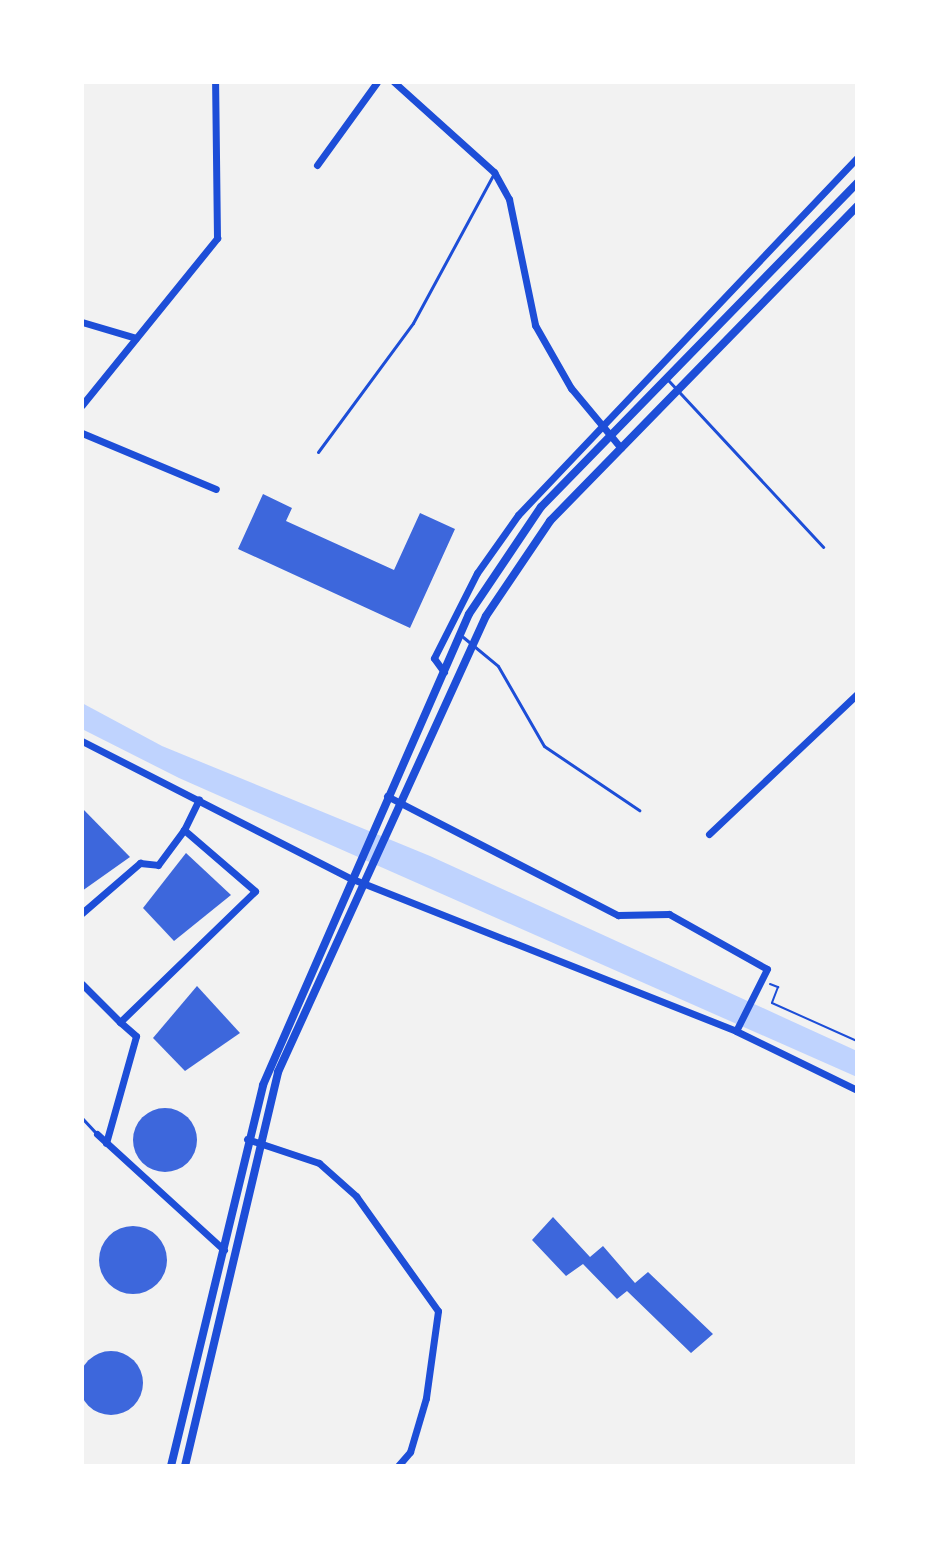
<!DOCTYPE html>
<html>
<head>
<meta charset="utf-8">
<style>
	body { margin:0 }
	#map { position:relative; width:939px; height:1548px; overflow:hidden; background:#f2f2f2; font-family:"Alegreya Sans",sans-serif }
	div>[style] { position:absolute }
	.water>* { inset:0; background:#bfd3fe }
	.building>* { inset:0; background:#3d67dc }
	.round { border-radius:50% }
	.path>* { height:2px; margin:-1px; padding:0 1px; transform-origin:1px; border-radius:1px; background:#1d4ed8 }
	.service>* { height:3px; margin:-1.5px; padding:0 1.5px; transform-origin:1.5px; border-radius:1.5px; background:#1d4ed8 }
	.minor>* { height:7px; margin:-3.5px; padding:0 3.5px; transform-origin:3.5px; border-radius:3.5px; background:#1d4ed8 }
	.tertiary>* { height:8px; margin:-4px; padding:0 4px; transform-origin:4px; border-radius:4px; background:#1d4ed8 }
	span { translate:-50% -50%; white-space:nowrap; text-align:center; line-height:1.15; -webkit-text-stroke:8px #fff; paint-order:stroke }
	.frame { position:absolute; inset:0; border:84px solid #fff; pointer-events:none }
</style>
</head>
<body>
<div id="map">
	<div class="water">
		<i style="clip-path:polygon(82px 703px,162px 746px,430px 856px,857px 1051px,857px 1077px,179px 778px,82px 729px)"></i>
	</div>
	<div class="building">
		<i style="clip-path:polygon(263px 494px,292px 508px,286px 521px,394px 570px,420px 513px,455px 529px,410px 628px,238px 549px)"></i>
		<i style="clip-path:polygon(82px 808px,130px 857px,82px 891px)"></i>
		<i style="clip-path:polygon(186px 853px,231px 895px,174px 941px,143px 908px)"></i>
		<i style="clip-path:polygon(197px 986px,240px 1033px,185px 1071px,153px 1038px)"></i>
		<i class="round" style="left:133px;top:1108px;width:64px;height:64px"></i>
		<i style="clip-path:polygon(553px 1217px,590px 1257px,603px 1246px,635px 1283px,648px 1272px,713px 1334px,691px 1353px,627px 1291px,617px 1299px,583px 1264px,566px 1276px,532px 1240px)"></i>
		<i class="round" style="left:99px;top:1226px;width:68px;height:68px"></i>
		<i class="round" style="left:79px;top:1351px;width:64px;height:64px"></i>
	</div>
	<div class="path">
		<i style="left:770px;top:984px;width:9px;rotate:21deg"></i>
		<i style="left:778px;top:987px;width:17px;rotate:111deg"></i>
		<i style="left:772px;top:1003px;width:93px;rotate:24.1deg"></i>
	</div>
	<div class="service">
		<i style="left:668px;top:380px;width:228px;rotate:47.1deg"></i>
		<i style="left:318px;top:452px;width:160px;rotate:-53.6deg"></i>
		<i style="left:413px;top:323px;width:168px;rotate:-61.6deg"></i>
		<i style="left:463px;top:637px;width:45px;rotate:39.6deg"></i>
		<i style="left:498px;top:666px;width:92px;rotate:60.1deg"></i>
		<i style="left:544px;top:746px;width:115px;rotate:34deg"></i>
		<i style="left:82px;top:1118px;width:21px;rotate:47deg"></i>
	</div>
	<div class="minor">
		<i style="left:394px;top:82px;width:135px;rotate:42deg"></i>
		<i style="left:494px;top:172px;width:31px;rotate:61deg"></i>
		<i style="left:509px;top:199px;width:129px;rotate:78.3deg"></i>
		<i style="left:535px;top:325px;width:73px;rotate:60.3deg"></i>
		<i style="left:571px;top:388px;width:78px;rotate:50.2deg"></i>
		<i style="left:317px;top:165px;width:102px;rotate:-54.1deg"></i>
		<i style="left:82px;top:322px;width:56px;rotate:16.5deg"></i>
		<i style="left:82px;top:405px;width:215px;rotate:-51deg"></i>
		<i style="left:217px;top:238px;width:156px;rotate:-90.7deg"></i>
		<i style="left:82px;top:433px;width:145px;rotate:22.7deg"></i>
		<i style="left:444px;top:672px;width:17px;rotate:-126deg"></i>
		<i style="left:434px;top:658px;width:95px;rotate:-63.2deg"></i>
		<i style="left:477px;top:573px;width:71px;rotate:-54.7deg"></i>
		<i style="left:518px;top:515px;width:492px;rotate:-46.5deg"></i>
		<i style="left:82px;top:741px;width:301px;rotate:27.1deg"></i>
		<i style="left:350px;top:878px;width:415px;rotate:21.6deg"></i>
		<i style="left:736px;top:1031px;width:135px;rotate:26deg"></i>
		<i style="left:387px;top:796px;width:260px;rotate:27.3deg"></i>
		<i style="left:618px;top:915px;width:51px;rotate:-1.1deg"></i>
		<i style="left:669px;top:914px;width:112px;rotate:29.3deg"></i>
		<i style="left:767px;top:969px;width:69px;rotate:116.6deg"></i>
		<i style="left:709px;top:834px;width:204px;rotate:-43.4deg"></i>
		<i style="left:82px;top:913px;width:77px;rotate:-40.8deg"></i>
		<i style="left:140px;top:863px;width:18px;rotate:6deg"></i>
		<i style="left:158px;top:865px;width:44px;rotate:-53.4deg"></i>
		<i style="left:82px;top:984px;width:54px;rotate:45deg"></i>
		<i style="left:97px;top:1134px;width:172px;rotate:42.4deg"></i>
		<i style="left:247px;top:1139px;width:76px;rotate:18.4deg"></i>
		<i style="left:319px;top:1163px;width:50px;rotate:41.7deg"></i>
		<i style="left:356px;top:1196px;width:141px;rotate:54.5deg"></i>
		<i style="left:438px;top:1311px;width:88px;rotate:97.9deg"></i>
		<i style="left:426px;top:1398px;width:56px;rotate:106.5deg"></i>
		<i style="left:410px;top:1452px;width:18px;rotate:131deg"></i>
		<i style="left:106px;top:1143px;width:111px;rotate:-74.3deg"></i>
		<i style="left:136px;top:1036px;width:21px;rotate:-139deg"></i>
		<i style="left:120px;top:1022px;width:188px;rotate:-44.1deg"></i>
		<i style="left:255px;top:891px;width:94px;rotate:-139.3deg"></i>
		<i style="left:184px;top:830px;width:34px;rotate:-64deg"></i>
	</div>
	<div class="tertiary">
		<i style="left:171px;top:1466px;width:392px;rotate:-76.4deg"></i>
		<i style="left:263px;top:1085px;width:514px;rotate:-66.38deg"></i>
		<i style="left:469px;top:614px;width:129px;rotate:-56.1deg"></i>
		<i style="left:541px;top:507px;width:453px;rotate:-45.7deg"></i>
		<i style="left:185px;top:1466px;width:405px;rotate:-76.7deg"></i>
		<i style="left:278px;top:1072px;width:501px;rotate:-65.48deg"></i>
		<i style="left:486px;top:616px;width:115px;rotate:-56deg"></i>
		<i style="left:550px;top:521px;width:440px;rotate:-45.7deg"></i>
	</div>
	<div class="frame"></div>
</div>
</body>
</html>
